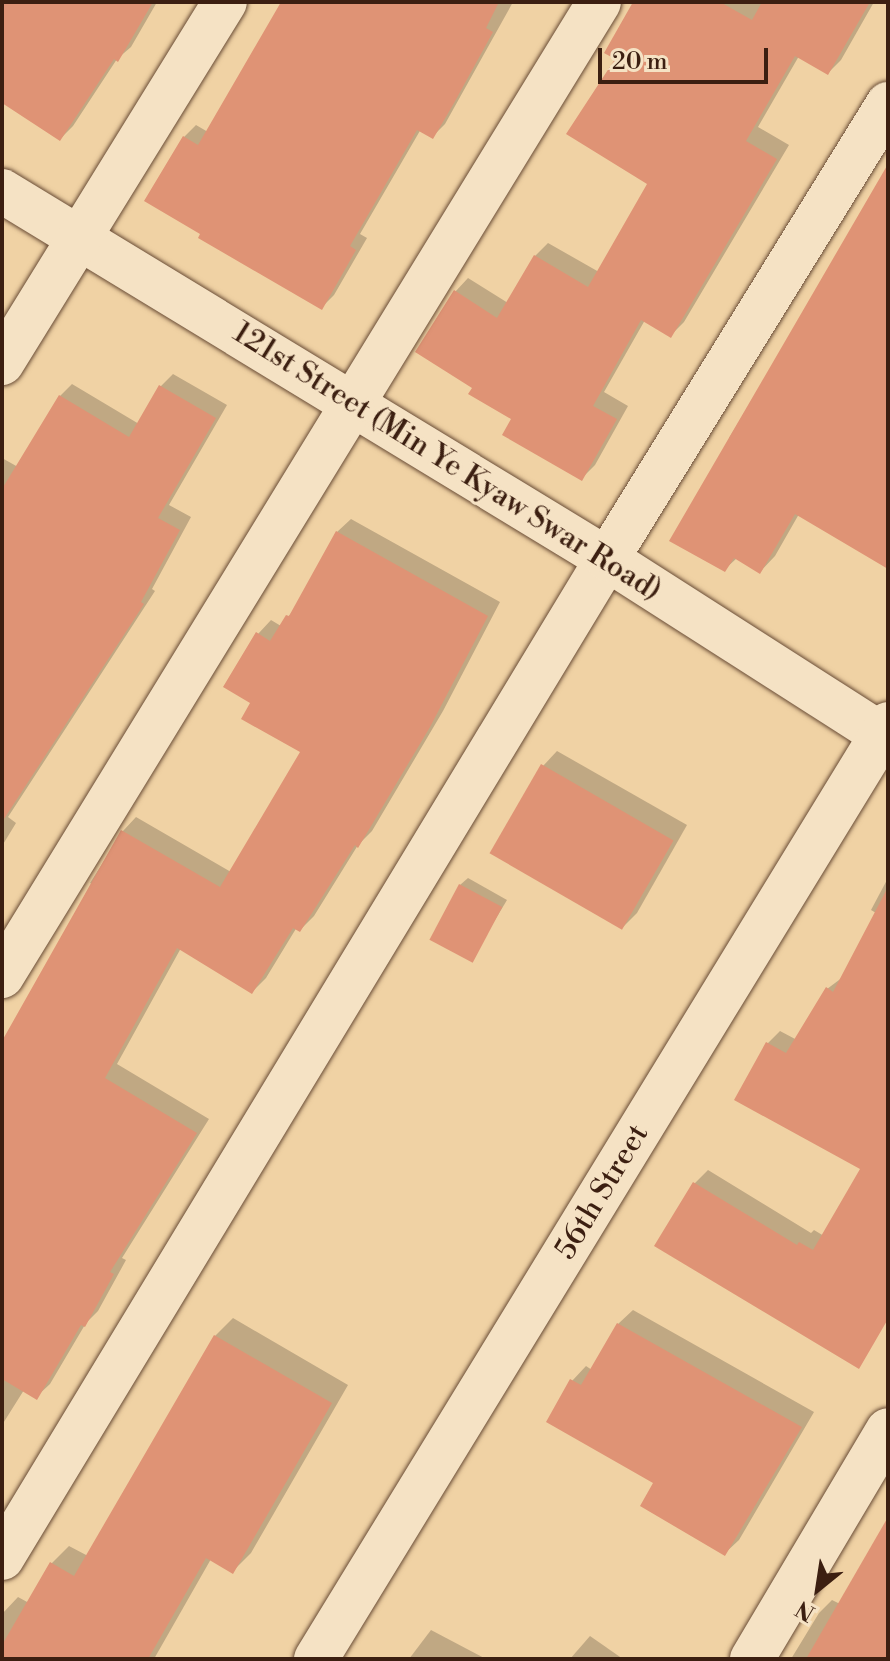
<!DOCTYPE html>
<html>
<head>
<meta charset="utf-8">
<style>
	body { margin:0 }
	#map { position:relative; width:890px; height:1661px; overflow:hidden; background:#f0d2a4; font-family:"Libre Bodoni",serif }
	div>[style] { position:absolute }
	.shadow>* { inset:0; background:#0003 }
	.building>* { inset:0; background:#df9375; transform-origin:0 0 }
	.roads { filter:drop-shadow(0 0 2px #694c36) drop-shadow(0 0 2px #694c36) }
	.minor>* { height:44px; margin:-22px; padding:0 22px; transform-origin:22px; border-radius:22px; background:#f5e2c4 }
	span { translate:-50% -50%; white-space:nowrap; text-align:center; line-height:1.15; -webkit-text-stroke:6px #f5e2c4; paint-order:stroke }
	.street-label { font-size:30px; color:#3c1f11 }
	.frame { position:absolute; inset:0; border:4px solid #3c1f11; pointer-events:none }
	.north { position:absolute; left:778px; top:1549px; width:80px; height:80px; -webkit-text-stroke:6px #f5e2c4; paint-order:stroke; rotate:210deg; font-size:22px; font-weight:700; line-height:32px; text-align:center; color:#3c1f11 }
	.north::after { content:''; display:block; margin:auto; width:28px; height:36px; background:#3c1f11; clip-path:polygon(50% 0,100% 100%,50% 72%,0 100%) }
	.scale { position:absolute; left:598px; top:48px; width:170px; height:36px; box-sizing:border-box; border:4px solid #3c1f11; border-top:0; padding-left:10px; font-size:24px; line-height:28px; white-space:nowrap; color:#3c1f11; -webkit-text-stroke:6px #f5e2c4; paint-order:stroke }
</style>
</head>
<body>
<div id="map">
	<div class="shadow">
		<i style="clip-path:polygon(2px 2px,157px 2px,131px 47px,117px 59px,73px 126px,60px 139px,2px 101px)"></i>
		<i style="clip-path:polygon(283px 2px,513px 2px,445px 124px,433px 136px,421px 129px,360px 234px,367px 238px,334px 295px,322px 307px,184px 137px,196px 125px,208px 132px)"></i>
		<i style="clip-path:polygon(635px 2px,874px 2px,841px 60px,828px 73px,799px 56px,758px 127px,789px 145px,684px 322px,671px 335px,645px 320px,604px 392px,628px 406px,595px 465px,582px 478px,475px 387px,455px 292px,468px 278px,508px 303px,535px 256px,548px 243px,599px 272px,650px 184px,618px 59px)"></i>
		<i style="clip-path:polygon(888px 178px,888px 567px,799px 514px,775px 556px,760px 572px,737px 558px,724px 570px,729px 438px)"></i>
		<i style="clip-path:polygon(173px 374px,227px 405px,169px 505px,191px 517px,152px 589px,155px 591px,8px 817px,16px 823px,2px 846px,2px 458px,18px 467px,60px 396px,72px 384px,139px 424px,161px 386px)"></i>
		<i style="clip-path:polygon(351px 519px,500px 602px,443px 711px,372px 831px,358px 845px,314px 916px,300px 930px,297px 927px,266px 978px,252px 992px,181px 948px,117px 1064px,209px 1119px,122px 1258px,126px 1260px,98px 1311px,86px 1323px,50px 1384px,36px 1397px,24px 1390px,2px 1425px,2px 1047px,94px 885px,90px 883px,123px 831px,136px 817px,231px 872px,303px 751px,253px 702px,258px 634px,271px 620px,281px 626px,296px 607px,337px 532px)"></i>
		<i style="clip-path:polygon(557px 751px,687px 825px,637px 913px,623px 927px,543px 766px)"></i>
		<i style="clip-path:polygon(468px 878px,507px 900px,471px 960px,460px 885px)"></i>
		<i style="clip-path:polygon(888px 878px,888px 1317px,657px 1245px,695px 1183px,708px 1170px,811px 1233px,814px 1230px,824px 1236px,863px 1169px,767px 1044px,780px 1031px,797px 1040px,827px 989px,843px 977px,876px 913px,871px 910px)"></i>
		<i style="clip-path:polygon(633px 1310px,814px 1412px,739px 1540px,724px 1554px,655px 1483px,572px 1381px,586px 1366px,592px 1370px,618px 1324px)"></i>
		<i style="clip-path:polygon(233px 1318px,348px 1385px,251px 1553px,233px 1571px,211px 1559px,154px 1659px,2px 1659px,2px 1614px,18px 1597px,29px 1603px,52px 1563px,69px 1546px,88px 1556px,215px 1336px)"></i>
		<i style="clip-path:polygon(888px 1552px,888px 1659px,791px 1659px,819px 1613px,832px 1600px,840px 1604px)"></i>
		<i style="clip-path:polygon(431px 1630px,486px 1659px,409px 1659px)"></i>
		<i style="clip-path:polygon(590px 1636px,623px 1659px,570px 1659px)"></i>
	</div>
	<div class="building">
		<i style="clip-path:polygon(2px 2px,153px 2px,118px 62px,114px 59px,60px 141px,2px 103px)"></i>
		<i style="clip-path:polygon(281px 2px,499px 2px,486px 28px,493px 32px,454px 103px,433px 139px,417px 130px,350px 246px,356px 250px,322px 310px,198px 238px,200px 234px,144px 201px,183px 136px,198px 145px)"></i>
		<i style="clip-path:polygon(633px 2px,720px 2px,752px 20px,762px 2px,870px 2px,828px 75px,795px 56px,746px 141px,777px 159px,671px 338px,641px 320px,593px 406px,617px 419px,582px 481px,502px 435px,511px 419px,468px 394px,472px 388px,415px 352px,454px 290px,497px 318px,534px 255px,588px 287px,647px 184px,566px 134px,615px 59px,604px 53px)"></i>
		<i style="clip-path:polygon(888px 164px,888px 569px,795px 514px,760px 574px,734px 558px,725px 572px,669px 541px)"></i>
		<i style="clip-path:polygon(159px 385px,216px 418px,158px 518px,180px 530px,141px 602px,144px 604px,2px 822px,2px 489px,59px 395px,129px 437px)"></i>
		<i style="clip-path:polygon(336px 531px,488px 616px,430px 727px,358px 848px,355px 845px,300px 932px,293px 928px,252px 994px,177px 948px,105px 1078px,197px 1133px,110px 1272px,114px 1274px,85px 1327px,81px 1325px,37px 1400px,2px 1379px,2px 1041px,121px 830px,220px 887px,300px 752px,241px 719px,250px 703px,223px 687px,256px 632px,270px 641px,286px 615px,289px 616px)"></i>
		<i style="left:541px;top:764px;width:153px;height:103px;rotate:30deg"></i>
		<i style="left:459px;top:884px;width:49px;height:63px;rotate:28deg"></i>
		<i style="clip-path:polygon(888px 887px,888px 1319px,859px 1369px,654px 1246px,693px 1182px,797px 1245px,799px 1242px,813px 1250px,860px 1169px,734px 1100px,766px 1042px,786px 1053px,826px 987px,833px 992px)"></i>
		<i style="clip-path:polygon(617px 1323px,802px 1427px,725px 1556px,640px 1506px,653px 1483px,546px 1422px,570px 1379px,581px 1385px)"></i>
		<i style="clip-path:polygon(214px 1335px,332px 1403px,233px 1574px,206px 1558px,148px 1659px,2px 1659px,2px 1645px,50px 1562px,74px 1576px)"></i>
		<i style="clip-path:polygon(888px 1517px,888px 1659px,806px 1659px)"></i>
	</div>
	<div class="roads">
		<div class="minor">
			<i style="left:2px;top:191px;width:708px;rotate:31.31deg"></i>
			<i style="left:607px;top:559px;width:334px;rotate:32.6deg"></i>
			<i style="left:2px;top:363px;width:424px;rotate:-58.3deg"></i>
			<i style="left:2px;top:976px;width:1142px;rotate:-58.49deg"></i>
			<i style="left:2px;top:1558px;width:1168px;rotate:-58.8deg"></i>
			<i style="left:607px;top:559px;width:535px;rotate:-58.3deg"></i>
			<i style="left:316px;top:1659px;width:1096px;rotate:-58.54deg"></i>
			<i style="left:752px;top:1659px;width:266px;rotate:-59.3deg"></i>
		</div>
	</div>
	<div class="street-label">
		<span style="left:447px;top:462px;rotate:32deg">121st Street (Min Ye Kyaw Swar Road)</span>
		<span style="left:602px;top:1192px;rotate:-59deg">56th Street</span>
	</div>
	<div class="frame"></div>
	<div class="north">N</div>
	<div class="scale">20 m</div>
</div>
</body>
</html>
